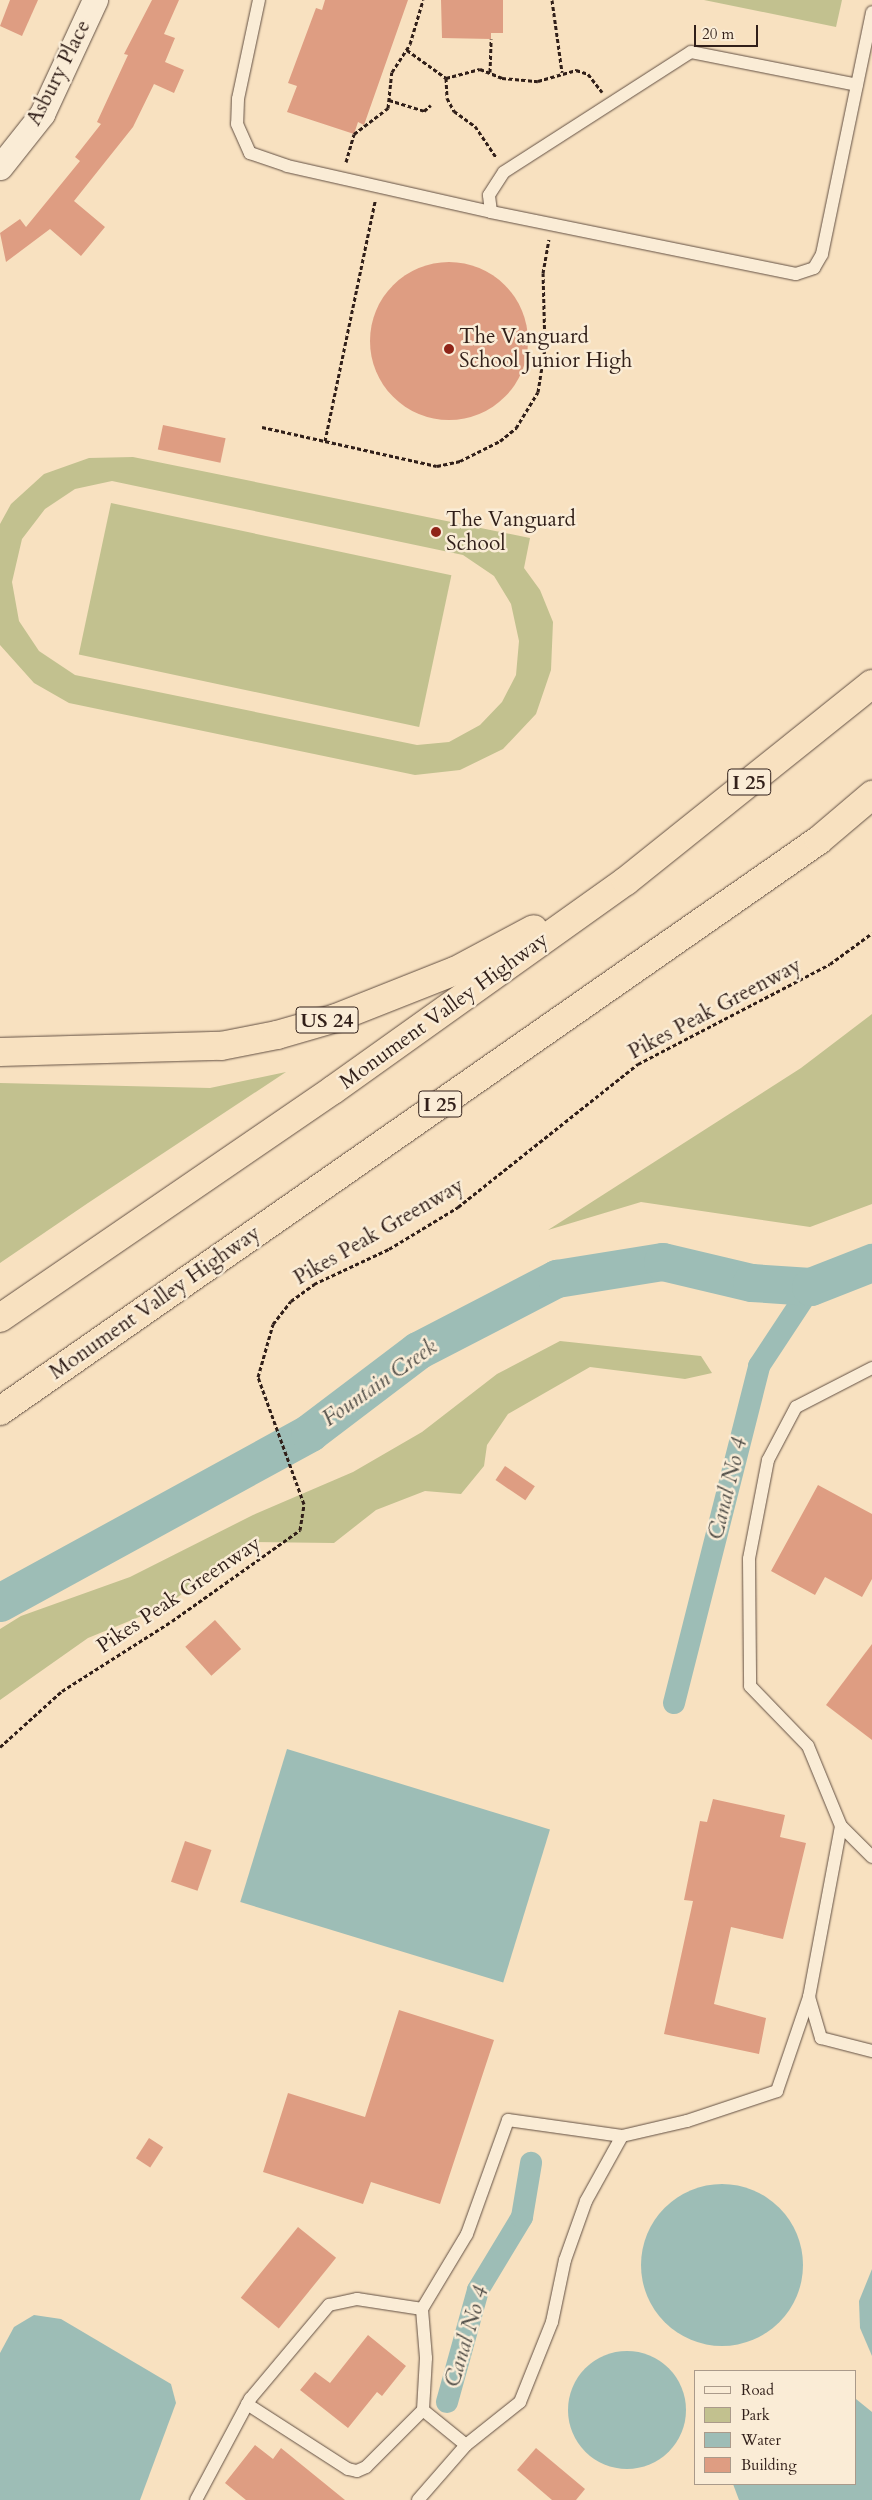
<!DOCTYPE html>
<html>
<head>
<meta charset="utf-8">
<style>
	body { margin:0 }
	#map { position:relative; width:872px; height:2500px; overflow:hidden; background:#f8e1c0; font-family:Cardo,serif }
	div>[style] { position:absolute }
	.green>* { inset:0; background:#c2c18f; transform-origin:0 0 }
	.water>* { inset:0; background:#9dbdb6; transform-origin:0 0 }
	.round { border-radius:50% }
	.canal>* { height:22px; margin:-11px; padding:0 11px; transform-origin:11px; border-radius:11px; background:#9dbdb6 }
	.river>* { height:38px; margin:-19px; padding:0 19px; transform-origin:19px; border-radius:19px; background:#9dbdb6 }
	.building>* { inset:0; background:#de9d82; transform-origin:0 0 }
	.path>* { height:3px; margin-top:-1.5px; transform-origin:0; background:repeating-linear-gradient(90deg,#311f19 0 4px,transparent 0 6.5px) }
	.roads { filter:drop-shadow(0 0 1px #635043) drop-shadow(0 0 1px #635043) }
	.service>* { height:12px; margin:-6px; padding:0 6px; transform-origin:6px; border-radius:6px; background:#faecd6 }
	.minor>* { height:25px; margin:-12.5px; padding:0 12.5px; transform-origin:12.5px; border-radius:12.5px; background:#faecd6 }
	.motorway>* { height:28px; margin:-14px; padding:0 14px; transform-origin:14px; border-radius:14px; background:#f8e1c0 }
	.dots>* { width:14px; height:14px; translate:-50% -50%; box-sizing:border-box; border:2px solid #faecd6; border-radius:50% }
	span { translate:-50% -50%; white-space:nowrap; text-align:center; line-height:1.15; -webkit-text-stroke:5px #faecd6; paint-order:stroke }
	.shield-label span { padding:1px 4px; background:#faecd6; border:1px solid; border-radius:4px; -webkit-text-stroke-width:0 }
	.shield-label { font-size:20px; color:#311f19; font-weight:700 }
	.street-label { font-size:21px; color:#311f19 }
	.poi-label { font-size:21px; color:#311f19 }
	.left { translate:0 -50%; text-align:left }
	.water-label { font-size:22px; color:#514e48; font-style:italic }
	.legend { position:absolute; left:694px; top:2370px; width:162px; height:115px; box-sizing:border-box; background:#faecd6; border:1px solid #aa9a8a; margin:0; padding:6px 9px; list-style:none; font-size:15px; color:#311f19 }
	.legend li { display:flex; align-items:center; gap:10px; height:25px }
	.legend b { width:25px; border:1px solid #aa9a8a }
	.scale { position:absolute; left:694px; top:25px; width:64px; height:22px; box-sizing:border-box; border:2px solid #311f19; border-top:0; padding-left:6px; font-size:15px; line-height:18px; white-space:nowrap; color:#311f19; -webkit-text-stroke:4px #faecd6; paint-order:stroke }
</style>
</head>
<body>
<div id="map">
	<div class="green">
		<i style="clip-path:polygon(704px 0,842px 0,836px 27px)"></i>
		<i style="clip-path:polygon(evenodd,133px 457px,530px 538px,524px 568px,540px 590px,553px 622px,551px 670px,536px 714px,503px 749px,460px 770px,415px 775px,69px 703px,34px 683px,0 645px,0 524px,11px 504px,44px 474px,89px 458px,133px 457px,112px 481px,463px 555px,494px 576px,511px 604px,519px 641px,516px 675px,502px 702px,480px 725px,449px 742px,417px 745px,75px 675px,39px 651px,19px 621px,12px 582px,22px 539px,45px 509px,75px 489px,112px 481px)"></i>
		<i style="left:111px;top:503px;width:348px;height:155px;rotate:12deg"></i>
		<i style="clip-path:polygon(872px 1014px,872px 1204px,810px 1227px,641px 1202px,548px 1230px,801px 1068px)"></i>
		<i style="clip-path:polygon(286px 1072px,88px 1203px,0 1263px,0 1083px,210px 1088px)"></i>
		<i style="clip-path:polygon(560px 1341px,701px 1356px,712px 1373px,685px 1379px,590px 1367px,508px 1414px,487px 1445px,484px 1466px,461px 1494px,425px 1491px,376px 1510px,334px 1543px,251px 1542px,166px 1606px,88px 1638px,0 1700px,0 1629px,21px 1616px,130px 1577px,253px 1515px,353px 1472px,422px 1432px,497px 1374px)"></i>
	</div>
	<div class="water">
		<i style="left:287px;top:1749px;width:275px;height:160px;rotate:17deg"></i>
		<i class="round" style="left:641px;top:2184px;width:162px;height:162px"></i>
		<i style="clip-path:polygon(872px 2269px,872px 2356px,860px 2328px,859px 2301px)"></i>
		<i style="clip-path:polygon(34px 2315px,61px 2319px,171px 2384px,176px 2403px,140px 2500px,0 2500px,0 2353px,14px 2327px)"></i>
		<i class="round" style="left:568px;top:2351px;width:118px;height:118px"></i>
		<i style="clip-path:polygon(856px 2399px,872px 2412px,872px 2500px,739px 2500px,733px 2484px,856px 2484px)"></i>
	</div>
	<div class="canal">
		<i style="left:674px;top:1703px;width:348px;rotate:-75.8deg"></i>
		<i style="left:759px;top:1366px;width:95px;rotate:-56.6deg"></i>
		<i style="left:447px;top:2402px;width:116px;rotate:-74.5deg"></i>
		<i style="left:478px;top:2290px;width:85px;rotate:-58.9deg"></i>
		<i style="left:522px;top:2217px;width:55px;rotate:-80.5deg"></i>
	</div>
	<div class="river">
		<i style="left:0;top:1603px;width:354px;rotate:-28.7deg"></i>
		<i style="left:310px;top:1433px;width:136px;rotate:-37.2deg"></i>
		<i style="left:418px;top:1351px;width:157px;rotate:-27.4deg"></i>
		<i style="left:557px;top:1279px;width:107px;rotate:-9.1deg"></i>
		<i style="left:663px;top:1262px;width:91px;rotate:13.3deg"></i>
		<i style="left:752px;top:1283px;width:59px;rotate:3.9deg"></i>
		<i style="left:811px;top:1287px;width:66px;rotate:-21.5deg"></i>
	</div>
	<div class="building">
		<i style="clip-path:polygon(10px 0,38px 0,22px 36px,0 26px)"></i>
		<i style="clip-path:polygon(152px 0,179px 0,164px 34px,175px 38px,165px 62px,184px 70px,174px 93px,154px 84px,133px 127px,74px 201px,105px 227px,81px 256px,50px 229px,6px 262px,0 233px,20px 219px,26px 227px,80px 161px,75px 157px,101px 124px,97px 122px,128px 55px,124px 54px)"></i>
		<i style="clip-path:polygon(325px 0,408px 0,364px 125px,358px 122px,354px 134px,287px 112px,297px 86px,288px 83px,316px 8px,322px 10px)"></i>
		<i style="clip-path:polygon(441px 0,503px 0,503px 33px,491px 33px,491px 39px,442px 38px)"></i>
		<i class="round" style="left:370px;top:262px;width:158px;height:158px"></i>
		<i style="left:163px;top:425px;width:64px;height:25px;rotate:12deg"></i>
		<i style="left:505px;top:1466px;width:36px;height:17px;rotate:34deg"></i>
		<i style="clip-path:polygon(818px 1485px,872px 1514px,872px 1579px,862px 1597px,825px 1577px,815px 1595px,771px 1571px)"></i>
		<i style="left:215px;top:1620px;width:39px;height:40px;rotate:48deg"></i>
		<i style="clip-path:polygon(872px 1644px,872px 1740px,826px 1705px)"></i>
		<i style="clip-path:polygon(713px 1799px,785px 1815px,780px 1837px,806px 1843px,783px 1939px,731px 1927px,714px 2004px,766px 2018px,759px 2054px,664px 2034px,693px 1901px,684px 1900px,700px 1821px,707px 1822px)"></i>
		<i style="left:185px;top:1841px;width:28px;height:43px;rotate:19deg"></i>
		<i style="clip-path:polygon(399px 2010px,494px 2040px,440px 2204px,371px 2182px,363px 2204px,263px 2172px,288px 2093px,365px 2117px)"></i>
		<i style="left:149px;top:2138px;width:17px;height:24px;rotate:33deg"></i>
		<i style="left:298px;top:2227px;width:49px;height:91px;rotate:39deg"></i>
		<i style="clip-path:polygon(368px 2335px,406px 2366px,382px 2396px,377px 2392px,348px 2428px,300px 2390px,315px 2372px,330px 2383px)"></i>
		<i style="clip-path:polygon(255px 2445px,273px 2459px,281px 2448px,345px 2500px,246px 2500px,225px 2483px)"></i>
		<i style="clip-path:polygon(536px 2448px,585px 2489px,576px 2500px,552px 2500px,517px 2470px)"></i>
	</div>
	<div class="path">
		<i style="left:552px;top:0;width:73px;rotate:82.1deg"></i>
		<i style="left:407px;top:50px;width:48px;rotate:35.7deg"></i>
		<i style="left:446px;top:78px;width:35px;rotate:-15deg"></i>
		<i style="left:480px;top:69px;width:24px;rotate:22deg"></i>
		<i style="left:502px;top:78px;width:36px;rotate:5deg"></i>
		<i style="left:538px;top:81px;width:40px;rotate:-16deg"></i>
		<i style="left:576px;top:70px;width:13px;rotate:18deg"></i>
		<i style="left:588px;top:74px;width:23px;rotate:52deg"></i>
		<i style="left:490px;top:72px;width:33px;rotate:-88deg"></i>
		<i style="left:446px;top:78px;width:20px;rotate:87deg"></i>
		<i style="left:447px;top:98px;width:15px;rotate:62deg"></i>
		<i style="left:454px;top:111px;width:26px;rotate:36deg"></i>
		<i style="left:475px;top:126px;width:37px;rotate:56deg"></i>
		<i style="left:389px;top:100px;width:37px;rotate:17deg"></i>
		<i style="left:424px;top:111px;width:9px;rotate:-41deg"></i>
		<i style="left:346px;top:162px;width:29px;rotate:-74deg"></i>
		<i style="left:354px;top:134px;width:43px;rotate:-37.4deg"></i>
		<i style="left:388px;top:108px;width:36px;rotate:-84deg"></i>
		<i style="left:392px;top:72px;width:33px;rotate:-57deg"></i>
		<i style="left:410px;top:44px;width:46px;rotate:-73.5deg"></i>
		<i style="left:262px;top:427px;width:179px;rotate:12.6deg"></i>
		<i style="left:437px;top:466px;width:24px;rotate:-12deg"></i>
		<i style="left:460px;top:461px;width:45px;rotate:-26.6deg"></i>
		<i style="left:500px;top:441px;width:21px;rotate:-39deg"></i>
		<i style="left:516px;top:428px;width:42px;rotate:-58.6deg"></i>
		<i style="left:538px;top:392px;width:45px;rotate:-81deg"></i>
		<i style="left:545px;top:348px;width:75px;rotate:-91.5deg"></i>
		<i style="left:543px;top:273px;width:34px;rotate:-80deg"></i>
		<i style="left:325px;top:441px;width:245px;rotate:-78.2deg"></i>
		<i style="left:0;top:1747px;width:84px;rotate:-42.1deg"></i>
		<i style="left:62px;top:1691px;width:130px;rotate:-32.5deg"></i>
		<i style="left:172px;top:1621px;width:157px;rotate:-35.4deg"></i>
		<i style="left:300px;top:1530px;width:26px;rotate:-81deg"></i>
		<i style="left:304px;top:1504px;width:135px;rotate:-109.9deg"></i>
		<i style="left:258px;top:1377px;width:55px;rotate:-74.2deg"></i>
		<i style="left:273px;top:1324px;width:29px;rotate:-52deg"></i>
		<i style="left:291px;top:1301px;width:29px;rotate:-36deg"></i>
		<i style="left:314px;top:1284px;width:83px;rotate:-25deg"></i>
		<i style="left:389px;top:1249px;width:81px;rotate:-31.3deg"></i>
		<i style="left:458px;top:1207px;width:230px;rotate:-38.5deg"></i>
		<i style="left:638px;top:1064px;width:216px;rotate:-27.5deg"></i>
		<i style="left:830px;top:964px;width:52px;rotate:-36.4deg"></i>
	</div>
	<div class="roads">
		<div class="service">
			<i style="left:259px;top:0;width:101px;rotate:102deg"></i>
			<i style="left:238px;top:99px;width:25px;rotate:92deg"></i>
			<i style="left:237px;top:124px;width:32px;rotate:66deg"></i>
			<i style="left:250px;top:153px;width:39px;rotate:19deg"></i>
			<i style="left:287px;top:166px;width:209px;rotate:12.7deg"></i>
			<i style="left:491px;top:212px;width:311px;rotate:11.5deg"></i>
			<i style="left:796px;top:274px;width:19px;rotate:-18deg"></i>
			<i style="left:814px;top:268px;width:16px;rotate:-60deg"></i>
			<i style="left:822px;top:254px;width:247px;rotate:-78.3deg"></i>
			<i style="left:491px;top:212px;width:17px;rotate:-97deg"></i>
			<i style="left:489px;top:195px;width:27px;rotate:-57deg"></i>
			<i style="left:504px;top:172px;width:222px;rotate:-32.7deg"></i>
			<i style="left:691px;top:52px;width:169px;rotate:11.2deg"></i>
			<i style="left:872px;top:1368px;width:85px;rotate:152.8deg"></i>
			<i style="left:796px;top:1407px;width:60px;rotate:117.8deg"></i>
			<i style="left:768px;top:1460px;width:101px;rotate:100.9deg"></i>
			<i style="left:749px;top:1559px;width:127px;rotate:89.5deg"></i>
			<i style="left:750px;top:1686px;width:83px;rotate:46deg"></i>
			<i style="left:808px;top:1746px;width:87px;rotate:67.6deg"></i>
			<i style="left:841px;top:1826px;width:174px;rotate:100.6deg"></i>
			<i style="left:809px;top:1997px;width:43px;rotate:73.7deg"></i>
			<i style="left:821px;top:2038px;width:53px;rotate:14.3deg"></i>
			<i style="left:841px;top:1826px;width:44px;rotate:45deg"></i>
			<i style="left:247px;top:2404px;width:120px;rotate:32.8deg"></i>
			<i style="left:348px;top:2469px;width:9px;rotate:13deg"></i>
			<i style="left:357px;top:2471px;width:10px;rotate:-24deg"></i>
			<i style="left:366px;top:2467px;width:81px;rotate:-45deg"></i>
			<i style="left:466px;top:2445px;width:69px;rotate:-38.5deg"></i>
			<i style="left:520px;top:2402px;width:86px;rotate:-68.2deg"></i>
			<i style="left:552px;top:2322px;width:63px;rotate:-78.2deg"></i>
			<i style="left:565px;top:2260px;width:63px;rotate:-70.4deg"></i>
			<i style="left:586px;top:2201px;width:74px;rotate:-61deg"></i>
			<i style="left:196px;top:2500px;width:115px;rotate:-61.9deg"></i>
			<i style="left:250px;top:2399px;width:123px;rotate:-50deg"></i>
			<i style="left:329px;top:2305px;width:29px;rotate:-12deg"></i>
			<i style="left:357px;top:2299px;width:66px;rotate:8.7deg"></i>
			<i style="left:418px;top:2500px;width:73px;rotate:-48.9deg"></i>
			<i style="left:466px;top:2445px;width:55px;rotate:-140.9deg"></i>
			<i style="left:423px;top:2410px;width:52px;rotate:-86.7deg"></i>
			<i style="left:426px;top:2358px;width:49px;rotate:-94.7deg"></i>
			<i style="left:422px;top:2309px;width:87px;rotate:-59deg"></i>
			<i style="left:467px;top:2234px;width:121px;rotate:-70.2deg"></i>
			<i style="left:508px;top:2120px;width:115px;rotate:8deg"></i>
			<i style="left:622px;top:2136px;width:67px;rotate:-13deg"></i>
			<i style="left:687px;top:2121px;width:95px;rotate:-18.4deg"></i>
			<i style="left:777px;top:2091px;width:99px;rotate:-71.2deg"></i>
		</div>
		<div class="minor">
			<i style="left:0;top:167px;width:68px;rotate:-51.6deg"></i>
			<i style="left:42px;top:114px;width:126px;rotate:-65.1deg"></i>
		</div>
		<div class="motorway">
			<i style="left:0;top:1052px;width:221px;rotate:-1.6deg"></i>
			<i style="left:221px;top:1046px;width:57px;rotate:-11.1deg"></i>
			<i style="left:277px;top:1035px;width:61px;rotate:-16.1deg"></i>
			<i style="left:336px;top:1018px;width:128px;rotate:-21.6deg"></i>
			<i style="left:455px;top:971px;width:89px;rotate:-28deg"></i>
			<i style="left:0;top:1318px;width:404px;rotate:-34.4deg"></i>
			<i style="left:333px;top:1090px;width:360px;rotate:-35.5deg"></i>
			<i style="left:626px;top:881px;width:315px;rotate:-38.7deg"></i>
			<i style="left:0;top:1411px;width:998px;rotate:-34.88deg"></i>
			<i style="left:819px;top:840px;width:70px;rotate:-40.3deg"></i>
		</div>
	</div>
	<div class="dots">
		<i style="left:449px;top:349px;background:#8f2418"></i>
		<i style="left:436px;top:532px;background:#8f2418"></i>
	</div>
	<div class="shield-label">
		<span style="left:749px;top:782px">I 25</span>
		<span style="left:327px;top:1020px">US 24</span>
		<span style="left:440px;top:1104px">I 25</span>
	</div>
	<div class="street-label">
		<span style="left:59px;top:73px;rotate:-63deg">Asbury Place</span>
		<span style="left:715px;top:1009px;rotate:-28deg">Pikes Peak Greenway</span>
		<span style="left:444px;top:1011px;rotate:-36deg">Monument Valley Highway</span>
		<span style="left:379px;top:1232px;rotate:-30deg">Pikes Peak Greenway</span>
		<span style="left:155px;top:1303px;rotate:-35deg">Monument Valley Highway</span>
		<span style="left:179px;top:1595px;rotate:-34deg">Pikes Peak Greenway</span>
	</div>
	<div class="poi-label">
		<span class="left" style="left:459px;top:349px">The Vanguard<br>School Junior High</span>
		<span class="left" style="left:446px;top:532px">The Vanguard<br>School</span>
	</div>
	<div class="water-label">
		<span style="left:380px;top:1383px;rotate:-35deg">Fountain Creek</span>
		<span style="left:728px;top:1489px;rotate:-76deg">Canal No 4</span>
		<span style="left:467px;top:2337px;rotate:-73deg">Canal No 4</span>
	</div>
	<ul class="legend">
	<li><b style="height:6px;background:#faecd6"></b>Road</li>
	<li><b style="height:14px;background:#c2c18f"></b>Park</li>
	<li><b style="height:14px;background:#9dbdb6"></b>Water</li>
	<li><b style="height:14px;background:#de9d82"></b>Building</li>
	</ul>
	<div class="scale">20 m</div>
</div>
</body>
</html>
